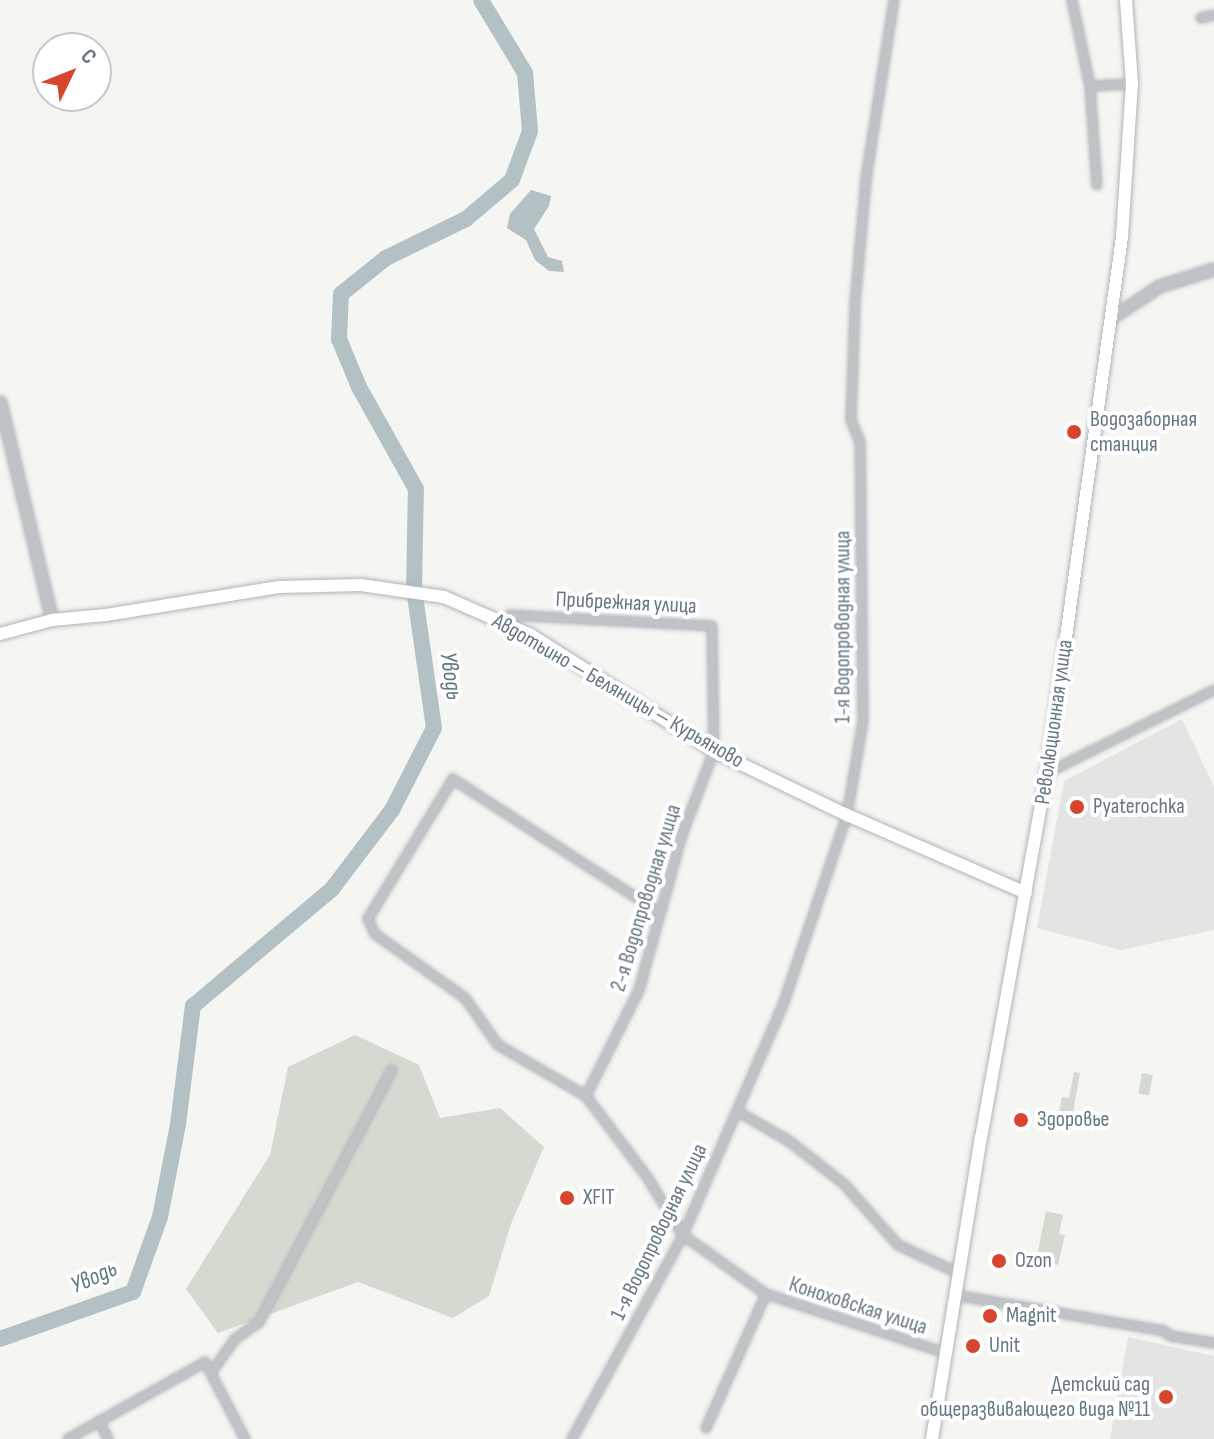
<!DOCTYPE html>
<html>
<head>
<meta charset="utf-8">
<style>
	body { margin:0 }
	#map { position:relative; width:1214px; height:1439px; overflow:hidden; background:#f5f5f2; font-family:"Sofia Sans Condensed",sans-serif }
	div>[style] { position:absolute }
	.built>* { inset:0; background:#e3e5e3 }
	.green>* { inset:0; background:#d5dad1; transform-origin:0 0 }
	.water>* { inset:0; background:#b4c1c4 }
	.river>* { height:16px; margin:-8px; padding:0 8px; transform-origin:8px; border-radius:8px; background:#b4c1c4 }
	.roads { filter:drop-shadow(0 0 2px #afb5b9) drop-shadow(0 0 2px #afb5b9) }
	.minor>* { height:8px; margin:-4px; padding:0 4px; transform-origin:4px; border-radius:4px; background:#bfc3c6 }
	.tertiary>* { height:11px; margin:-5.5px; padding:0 5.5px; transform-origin:5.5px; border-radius:5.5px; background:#bfc3c6 }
	.secondary>* { height:12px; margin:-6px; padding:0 6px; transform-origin:6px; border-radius:6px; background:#fff }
	.dots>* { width:22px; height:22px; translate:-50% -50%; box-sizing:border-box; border:4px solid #fff; border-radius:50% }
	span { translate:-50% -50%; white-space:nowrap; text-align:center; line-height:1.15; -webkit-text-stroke:8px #fff; paint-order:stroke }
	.poi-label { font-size:22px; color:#667881 }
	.left { translate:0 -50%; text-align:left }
	.right { translate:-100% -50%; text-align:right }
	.street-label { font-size:22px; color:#667881 }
	.water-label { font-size:24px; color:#62797e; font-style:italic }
	.north { position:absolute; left:32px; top:32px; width:80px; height:80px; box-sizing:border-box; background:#fff; border:2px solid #c2c9cd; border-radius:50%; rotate:47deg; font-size:22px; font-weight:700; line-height:32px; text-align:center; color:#667881 }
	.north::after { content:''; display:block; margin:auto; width:28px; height:36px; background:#d8452f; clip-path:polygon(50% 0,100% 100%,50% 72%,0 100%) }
</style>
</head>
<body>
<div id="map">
	<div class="built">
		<i style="clip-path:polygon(1182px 719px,1214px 787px,1214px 930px,1121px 950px,1037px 928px,1064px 781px)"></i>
		<i style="clip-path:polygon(1128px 1337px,1214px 1356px,1214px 1439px,1110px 1439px)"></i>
	</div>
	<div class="green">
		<i style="clip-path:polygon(355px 1035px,419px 1065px,440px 1118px,500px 1108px,544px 1147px,511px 1224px,489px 1296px,453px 1318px,358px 1282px,218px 1333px,186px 1289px,270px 1155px,288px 1067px)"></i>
		<i style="clip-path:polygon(1074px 1072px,1080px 1073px,1071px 1124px,1057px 1122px,1062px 1097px,1069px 1098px)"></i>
		<i style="left:1142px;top:1073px;width:11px;height:21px;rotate:10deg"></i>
		<i style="clip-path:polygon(1046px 1211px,1063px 1215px,1059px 1234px,1065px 1235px,1058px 1265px,1036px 1260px)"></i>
	</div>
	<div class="water">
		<i style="clip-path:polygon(531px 190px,551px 196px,549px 206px,534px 229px,548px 257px,562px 261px,564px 272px,549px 271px,535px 260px,526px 240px,507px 228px,510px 214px)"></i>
	</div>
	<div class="river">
		<i style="left:0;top:1339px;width:141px;rotate:-19.5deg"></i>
		<i style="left:133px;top:1292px;width:80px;rotate:-70.2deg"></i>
		<i style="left:160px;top:1217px;width:95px;rotate:-79deg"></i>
		<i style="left:178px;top:1124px;width:119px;rotate:-82.8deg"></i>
		<i style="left:193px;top:1006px;width:182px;rotate:-40.1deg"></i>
		<i style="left:332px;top:889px;width:99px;rotate:-52.8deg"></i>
		<i style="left:392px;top:810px;width:92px;rotate:-62.9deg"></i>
		<i style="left:434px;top:728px;width:139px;rotate:-98.2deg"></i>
		<i style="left:414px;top:590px;width:101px;rotate:-88.9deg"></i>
		<i style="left:416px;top:489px;width:117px;rotate:-119.2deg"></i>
		<i style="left:359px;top:387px;width:52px;rotate:-112.6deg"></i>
		<i style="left:339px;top:339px;width:45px;rotate:-87.5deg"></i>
		<i style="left:341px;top:294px;width:58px;rotate:-38.7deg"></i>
		<i style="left:386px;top:258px;width:89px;rotate:-26deg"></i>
		<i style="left:466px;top:219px;width:60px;rotate:-40.3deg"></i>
		<i style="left:512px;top:180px;width:52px;rotate:-69.8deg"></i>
		<i style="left:530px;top:131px;width:58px;rotate:-94.9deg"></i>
		<i style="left:525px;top:73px;width:85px;rotate:-121.1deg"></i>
	</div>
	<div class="roads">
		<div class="minor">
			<i style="left:1072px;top:0;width:88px;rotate:78.2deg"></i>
			<i style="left:1090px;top:86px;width:99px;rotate:86deg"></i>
			<i style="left:1201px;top:18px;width:13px;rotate:-13deg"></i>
			<i style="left:1090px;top:86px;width:42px;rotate:-2.7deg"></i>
			<i style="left:509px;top:615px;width:203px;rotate:3.1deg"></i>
			<i style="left:712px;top:626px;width:125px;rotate:89.1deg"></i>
			<i style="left:714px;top:751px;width:90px;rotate:110.9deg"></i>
			<i style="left:682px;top:835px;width:161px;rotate:105.5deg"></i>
			<i style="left:639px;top:990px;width:119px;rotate:116.6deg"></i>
			<i style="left:1047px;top:773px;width:186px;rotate:-26.4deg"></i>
			<i style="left:660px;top:913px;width:247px;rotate:-147.1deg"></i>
			<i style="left:453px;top:779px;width:164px;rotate:121.3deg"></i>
			<i style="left:368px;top:919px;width:17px;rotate:65deg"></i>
			<i style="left:375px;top:934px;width:110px;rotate:35.4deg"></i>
			<i style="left:465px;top:998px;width:57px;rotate:54.9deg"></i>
			<i style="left:498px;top:1045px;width:102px;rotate:30.1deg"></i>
			<i style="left:586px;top:1096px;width:101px;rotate:53deg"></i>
			<i style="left:647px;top:1177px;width:68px;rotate:58.2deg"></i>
			<i style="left:683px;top:1235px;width:102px;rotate:35.4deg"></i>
			<i style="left:766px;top:1294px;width:188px;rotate:18.2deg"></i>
			<i style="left:737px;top:1111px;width:60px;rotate:30deg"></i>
			<i style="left:789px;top:1141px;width:70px;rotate:38deg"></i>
			<i style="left:844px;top:1184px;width:81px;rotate:48.5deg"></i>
			<i style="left:898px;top:1245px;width:66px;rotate:25deg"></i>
			<i style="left:954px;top:1295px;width:213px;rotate:9.7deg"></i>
			<i style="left:1164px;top:1331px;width:9px;rotate:36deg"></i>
			<i style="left:1171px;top:1336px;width:44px;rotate:9.2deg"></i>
			<i style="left:211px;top:1373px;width:42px;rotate:-54.8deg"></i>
			<i style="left:235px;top:1339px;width:29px;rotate:-35deg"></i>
			<i style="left:259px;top:1322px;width:285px;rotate:-62.2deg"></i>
			<i style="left:99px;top:1421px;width:20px;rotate:63deg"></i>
			<i style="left:706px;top:1428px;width:147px;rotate:-65.9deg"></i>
			<i style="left:68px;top:1439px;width:157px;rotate:-29.3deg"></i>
			<i style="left:205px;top:1362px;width:87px;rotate:62.5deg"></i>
			<i style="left:572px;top:1439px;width:232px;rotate:-61.4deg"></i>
			<i style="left:683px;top:1235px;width:251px;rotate:-66.5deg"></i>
			<i style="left:783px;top:1005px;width:200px;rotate:-71.4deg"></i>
			<i style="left:847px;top:815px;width:95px;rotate:-80.3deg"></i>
			<i style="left:863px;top:721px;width:279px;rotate:-90.6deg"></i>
			<i style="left:860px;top:442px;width:24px;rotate:-112deg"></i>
			<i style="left:851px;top:420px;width:117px;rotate:-88deg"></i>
			<i style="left:855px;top:303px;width:124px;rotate:-84.9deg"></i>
			<i style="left:866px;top:179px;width:181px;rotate:-81.1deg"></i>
		</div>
		<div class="tertiary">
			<i style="left:1111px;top:318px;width:58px;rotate:-33.7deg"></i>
			<i style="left:1159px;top:286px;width:58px;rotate:-17.2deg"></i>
			<i style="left:0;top:402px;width:224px;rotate:76.6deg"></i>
		</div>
		<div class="secondary">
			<i style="left:0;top:634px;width:54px;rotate:-15.1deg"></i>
			<i style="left:52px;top:620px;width:54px;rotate:-5.3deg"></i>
			<i style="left:106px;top:615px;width:175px;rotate:-9.2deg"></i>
			<i style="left:279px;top:587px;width:82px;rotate:-1.4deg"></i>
			<i style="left:361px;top:585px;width:84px;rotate:8.2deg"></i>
			<i style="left:444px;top:597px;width:95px;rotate:23.6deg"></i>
			<i style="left:531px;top:635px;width:217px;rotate:32.4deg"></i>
			<i style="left:714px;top:751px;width:148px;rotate:25.7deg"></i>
			<i style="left:847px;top:815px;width:195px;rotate:23.5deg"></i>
			<i style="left:932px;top:1439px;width:305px;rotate:-80.8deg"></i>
			<i style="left:981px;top:1138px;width:371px;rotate:-79.8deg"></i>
			<i style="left:1047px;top:773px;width:541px;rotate:-82.03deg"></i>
			<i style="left:1122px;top:237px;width:153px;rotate:-86.3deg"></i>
			<i style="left:1132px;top:84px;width:84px;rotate:-94.1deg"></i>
		</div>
	</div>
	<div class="dots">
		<i style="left:1074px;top:432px;background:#d8452f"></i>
		<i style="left:1077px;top:807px;background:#d8452f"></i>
		<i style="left:1021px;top:1120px;background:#d8452f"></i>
		<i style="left:567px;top:1198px;background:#d8452f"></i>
		<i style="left:999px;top:1261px;background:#d8452f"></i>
		<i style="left:990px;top:1316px;background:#d8452f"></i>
		<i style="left:973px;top:1346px;background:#d8452f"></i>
		<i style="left:1166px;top:1397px;background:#d8452f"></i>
	</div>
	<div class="poi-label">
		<span class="left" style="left:1090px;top:432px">Водозаборная<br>станция</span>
		<span class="left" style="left:1093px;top:807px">Pyaterochka</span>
		<span class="left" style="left:1037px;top:1120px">Здоровье</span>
		<span class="left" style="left:583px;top:1198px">XFIT</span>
		<span class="left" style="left:1015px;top:1261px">Ozon</span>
		<span class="left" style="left:1006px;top:1316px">Magnit</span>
		<span class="left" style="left:989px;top:1346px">Unit</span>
		<span class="right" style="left:1150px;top:1397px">Детский сад<br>общеразвивающего вида №11</span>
	</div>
	<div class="street-label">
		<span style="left:626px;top:603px;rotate:3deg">Прибрежная улица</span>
		<span style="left:843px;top:627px;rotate:-90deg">1-я Водопроводная улица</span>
		<span style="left:618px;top:691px;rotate:30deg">Авдотьино — Беляницы — Курьяново</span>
		<span style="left:1054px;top:722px;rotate:-82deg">Революционная улица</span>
		<span style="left:646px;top:898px;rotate:-73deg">2-я Водопроводная улица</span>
		<span style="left:659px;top:1232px;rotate:-64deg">1-я Водопроводная улица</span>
		<span style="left:858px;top:1306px;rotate:18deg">Коноховская улица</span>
	</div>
	<div class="water-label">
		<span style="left:451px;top:676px;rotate:82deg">Уводь</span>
		<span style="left:94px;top:1277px;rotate:-24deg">Уводь</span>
	</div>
	<div class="north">С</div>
</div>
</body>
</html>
